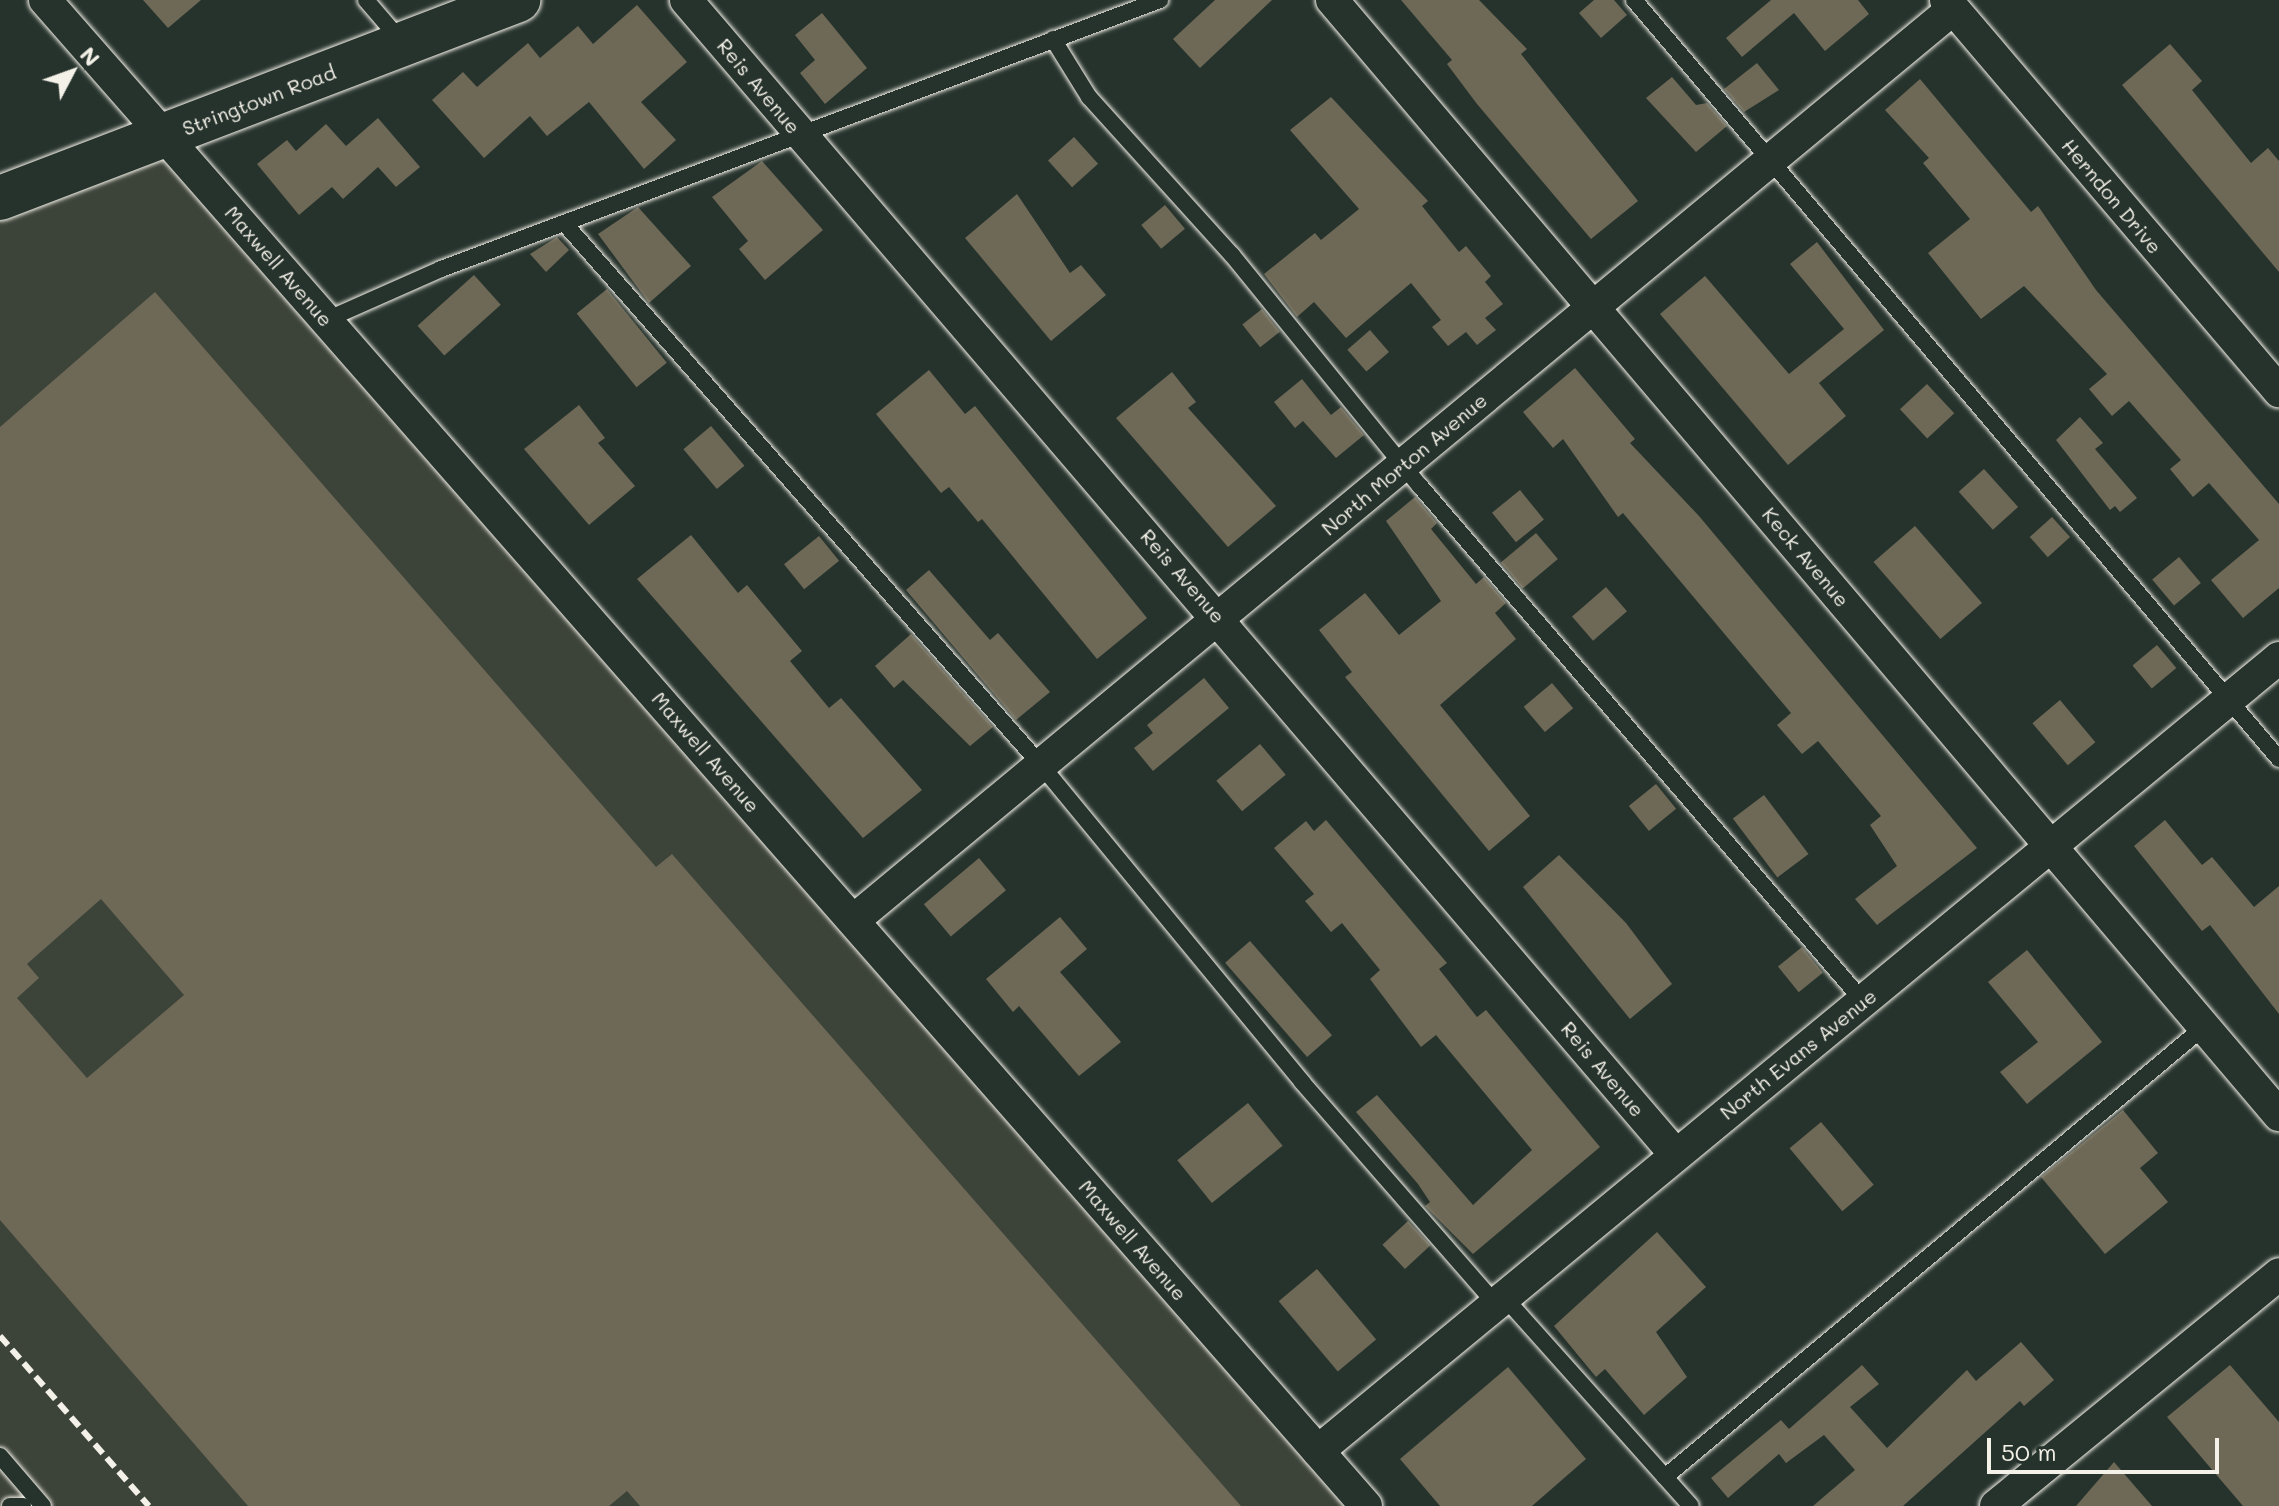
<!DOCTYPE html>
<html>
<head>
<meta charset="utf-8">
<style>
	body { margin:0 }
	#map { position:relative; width:2279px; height:1506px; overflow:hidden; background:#26332d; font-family:Mali,sans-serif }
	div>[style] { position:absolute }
	.built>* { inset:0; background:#3c4339 }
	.building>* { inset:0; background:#6e6856; transform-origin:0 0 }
	.roads { filter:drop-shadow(0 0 2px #f4f1e8) drop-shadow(0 0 2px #f4f1e8) }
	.lane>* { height:16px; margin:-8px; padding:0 8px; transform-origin:8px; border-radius:8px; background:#26332d }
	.street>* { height:32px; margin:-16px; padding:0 16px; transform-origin:16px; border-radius:16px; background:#26332d }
	.secondary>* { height:44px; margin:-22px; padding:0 22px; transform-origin:22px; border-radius:22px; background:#26332d }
	.rail>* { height:6px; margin-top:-3px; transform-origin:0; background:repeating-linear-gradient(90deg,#f4f1e8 0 12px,transparent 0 18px) }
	span { translate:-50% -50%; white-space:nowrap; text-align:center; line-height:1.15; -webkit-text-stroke:6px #26332d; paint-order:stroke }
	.street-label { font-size:20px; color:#f4f1e8 }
	.north { position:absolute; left:32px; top:32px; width:80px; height:80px; -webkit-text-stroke:6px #26332d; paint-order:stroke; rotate:49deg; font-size:22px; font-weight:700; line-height:32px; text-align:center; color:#f4f1e8 }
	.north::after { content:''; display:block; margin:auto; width:28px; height:36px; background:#f4f1e8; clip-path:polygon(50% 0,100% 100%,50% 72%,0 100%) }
	.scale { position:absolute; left:1987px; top:1438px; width:232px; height:36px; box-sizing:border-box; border:4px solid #f4f1e8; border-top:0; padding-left:10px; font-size:24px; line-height:28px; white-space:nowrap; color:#f4f1e8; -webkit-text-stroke:6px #26332d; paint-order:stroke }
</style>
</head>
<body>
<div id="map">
	<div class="built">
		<i style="clip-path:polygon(164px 136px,1364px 1506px,0 1506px,0 199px)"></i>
	</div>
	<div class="building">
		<i style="clip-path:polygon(143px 0,201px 0,168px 28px)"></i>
		<i style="clip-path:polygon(1215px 0,1272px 0,1200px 68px,1173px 39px)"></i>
		<i style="clip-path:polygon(1401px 0,1479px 0,1527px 49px,1521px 54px,1638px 201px,1591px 239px,1477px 104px,1447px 64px,1452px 60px)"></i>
		<i style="clip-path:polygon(1594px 0,1614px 0,1627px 15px,1601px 38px,1579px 13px)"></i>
		<i style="clip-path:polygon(1771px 0,1858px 0,1869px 14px,1825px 51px,1794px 13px,1742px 57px,1726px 38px)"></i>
		<i style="clip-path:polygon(637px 5px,687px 62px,641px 102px,676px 140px,644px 169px,589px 102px,547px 136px,530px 116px,484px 158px,432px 100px,463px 72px,477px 87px,528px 43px,540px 58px,578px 26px,593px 44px)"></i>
		<i style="clip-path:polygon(822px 13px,867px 68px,825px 104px,800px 73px,815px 60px,795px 35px)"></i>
		<i style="clip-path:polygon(2170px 44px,2202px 81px,2192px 90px,2251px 163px,2268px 148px,2279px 161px,2279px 272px,2122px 85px)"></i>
		<i style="clip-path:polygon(1757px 63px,1779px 90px,1744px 112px,1724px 89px)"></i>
		<i style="clip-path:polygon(1672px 77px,1696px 105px,1707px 103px,1727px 126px,1696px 152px,1646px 98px)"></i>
		<i style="clip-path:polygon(1920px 79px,2031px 212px,2038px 206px,2096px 290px,2279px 504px,2279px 588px,2243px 618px,2211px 580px,2259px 540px,2209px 483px,2193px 497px,2170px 469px,2181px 460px,2129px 401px,2112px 416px,2089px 389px,2107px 374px,2024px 286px,1981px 319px,1928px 253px,1970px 219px,1923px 163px,1929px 158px,1885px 110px)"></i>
		<i style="clip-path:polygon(1331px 97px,1428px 201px,1422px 206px,1459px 252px,1466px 246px,1491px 276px,1485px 282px,1503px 304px,1485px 318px,1496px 330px,1477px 345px,1466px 332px,1448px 346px,1432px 327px,1441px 320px,1411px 283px,1346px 338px,1314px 302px,1297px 317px,1264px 274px,1315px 233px,1321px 240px,1359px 209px,1290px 130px)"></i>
		<i style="clip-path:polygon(378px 118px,420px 167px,396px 187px,378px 167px,343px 199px,332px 187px,299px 215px,257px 164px,287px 140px,296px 151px,326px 124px,346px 146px)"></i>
		<i style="left:1074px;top:137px;width:36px;height:35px;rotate:48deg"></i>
		<i style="clip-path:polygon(762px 161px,823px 230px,765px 280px,739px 249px,748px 241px,712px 197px)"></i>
		<i style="clip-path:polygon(1017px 194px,1070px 273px,1081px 265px,1106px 295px,1051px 341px,965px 238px)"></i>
		<i style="left:1165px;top:205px;width:31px;height:31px;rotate:50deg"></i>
		<i style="clip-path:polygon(638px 207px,691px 266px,649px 303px,598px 234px)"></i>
		<i style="clip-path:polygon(557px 237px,569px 250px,546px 272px,530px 254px)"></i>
		<i style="clip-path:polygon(1817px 242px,1884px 330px,1819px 383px,1846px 416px,1788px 465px,1660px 314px,1705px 276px,1789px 374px,1844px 329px,1790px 264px)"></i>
		<i style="left:474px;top:275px;width:40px;height:76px;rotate:48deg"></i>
		<i style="left:607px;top:289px;width:95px;height:39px;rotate:51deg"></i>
		<i style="clip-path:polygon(evenodd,155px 292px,656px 867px,672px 854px,1241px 1506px,640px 1506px,627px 1491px,609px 1506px,248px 1506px,0 1220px,0 427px,155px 292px,101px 899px,184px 995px,87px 1078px,17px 998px,39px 978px,27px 964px,101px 899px)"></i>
		<i style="left:1262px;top:309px;width:29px;height:25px;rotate:52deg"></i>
		<i style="left:1370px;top:330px;width:29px;height:30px;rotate:49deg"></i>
		<i style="clip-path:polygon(1575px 368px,1635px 439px,1630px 443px,1699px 516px,1977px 848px,1877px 925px,1855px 899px,1897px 866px,1870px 825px,1881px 816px,1818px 741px,1802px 754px,1777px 725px,1791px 713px,1623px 513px,1618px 517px,1563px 439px,1553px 448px,1523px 412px)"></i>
		<i style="clip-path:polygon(929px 370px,965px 414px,975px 406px,1147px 618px,1097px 659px,982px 519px,978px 522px,949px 487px,941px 493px,876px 414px)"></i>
		<i style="clip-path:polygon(1172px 372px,1196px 402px,1188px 408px,1276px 506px,1228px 547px,1116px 418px)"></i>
		<i style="clip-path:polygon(1302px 379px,1331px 415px,1341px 407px,1364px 435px,1336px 458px,1303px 421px,1295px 428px,1274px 402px)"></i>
		<i style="left:1927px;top:384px;width:40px;height:37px;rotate:47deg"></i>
		<i style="clip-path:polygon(579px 405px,605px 438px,598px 443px,635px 486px,589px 525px,524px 449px)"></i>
		<i style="clip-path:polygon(2080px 417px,2103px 443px,2095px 449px,2137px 498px,2120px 512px,2115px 506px,2110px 510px,2056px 440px)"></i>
		<i style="left:711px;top:426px;width:52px;height:36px;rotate:50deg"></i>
		<i style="left:1984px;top:469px;width:51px;height:34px;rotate:48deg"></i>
		<i style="left:1520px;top:490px;width:38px;height:36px;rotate:51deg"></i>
		<i style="clip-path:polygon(1415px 497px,1437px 523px,1431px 529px,1476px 584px,1484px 577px,1506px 603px,1495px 613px,1516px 639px,1440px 705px,1530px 816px,1489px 851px,1345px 677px,1352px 672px,1319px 630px,1365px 593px,1399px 635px,1441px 601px,1386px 521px)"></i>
		<i style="left:2052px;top:517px;width:27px;height:30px;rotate:48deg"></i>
		<i style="left:1915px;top:526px;width:102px;height:55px;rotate:49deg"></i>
		<i style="left:1536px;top:533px;width:34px;height:46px;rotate:50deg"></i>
		<i style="clip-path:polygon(691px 535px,738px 593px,747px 585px,802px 651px,790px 661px,829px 708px,841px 698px,922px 790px,863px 838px,637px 579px)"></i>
		<i style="left:819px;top:536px;width:32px;height:45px;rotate:51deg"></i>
		<i style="left:2179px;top:557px;width:34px;height:35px;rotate:50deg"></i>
		<i style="clip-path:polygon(929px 570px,990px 640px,998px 633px,1050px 692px,1016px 720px,906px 590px)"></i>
		<i style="left:1606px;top:587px;width:32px;height:45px;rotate:49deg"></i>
		<i style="clip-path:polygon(911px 634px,993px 727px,970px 746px,903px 680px,894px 688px,875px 666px)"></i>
		<i style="left:2157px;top:645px;width:30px;height:32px;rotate:50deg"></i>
		<i style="clip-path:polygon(1204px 678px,1229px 708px,1153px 771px,1134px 748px,1153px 733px,1147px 725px)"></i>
		<i style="left:1552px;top:683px;width:33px;height:37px;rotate:50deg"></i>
		<i style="left:2060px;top:700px;width:55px;height:36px;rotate:50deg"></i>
		<i style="left:1260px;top:744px;width:40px;height:57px;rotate:50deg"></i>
		<i style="left:1656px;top:784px;width:32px;height:35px;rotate:51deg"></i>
		<i style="left:1764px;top:795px;width:74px;height:39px;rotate:53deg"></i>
		<i style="clip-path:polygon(1326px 820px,1447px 963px,1439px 969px,1477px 1017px,1486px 1010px,1600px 1147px,1473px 1254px,1425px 1206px,1430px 1202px,1418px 1184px,1356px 1112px,1377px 1095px,1473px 1205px,1532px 1150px,1436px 1035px,1421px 1047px,1370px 979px,1380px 970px,1342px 923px,1331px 932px,1305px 901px,1314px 894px,1274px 848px,1306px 821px,1314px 831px)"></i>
		<i style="clip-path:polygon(2165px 820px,2202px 865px,2212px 857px,2254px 907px,2279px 886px,2279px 1014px,2210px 925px,2202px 931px,2134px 846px)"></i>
		<i style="clip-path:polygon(1559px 855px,1626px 923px,1672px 984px,1630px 1019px,1523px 887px)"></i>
		<i style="left:979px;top:858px;width:42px;height:72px;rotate:50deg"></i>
		<i style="clip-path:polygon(1060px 917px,1087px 949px,1060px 972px,1121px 1042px,1079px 1076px,1019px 1006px,1013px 1012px,986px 979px)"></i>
		<i style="left:1250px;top:941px;width:125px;height:33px;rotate:49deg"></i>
		<i style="left:1802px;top:947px;width:33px;height:31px;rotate:51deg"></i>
		<i style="clip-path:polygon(2027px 950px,2102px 1042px,2027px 1104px,2000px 1072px,2038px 1042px,1988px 982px)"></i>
		<i style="left:1248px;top:1103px;width:55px;height:91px;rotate:51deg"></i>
		<i style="clip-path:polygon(2123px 1110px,2158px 1153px,2140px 1168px,2168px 1202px,2105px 1254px,2041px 1177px)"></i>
		<i style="left:1821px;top:1122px;width:82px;height:41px;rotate:50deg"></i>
		<i style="left:1408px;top:1221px;width:33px;height:35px;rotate:47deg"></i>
		<i style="clip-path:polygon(1657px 1232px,1706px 1287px,1656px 1332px,1687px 1377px,1644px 1415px,1605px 1369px,1596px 1377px,1554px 1326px)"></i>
		<i style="left:1317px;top:1269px;width:92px;height:50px;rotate:50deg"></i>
		<i style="clip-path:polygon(2021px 1342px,2054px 1380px,2024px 1406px,2020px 1401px,1903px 1506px,1813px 1506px,1855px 1470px,1824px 1435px,1786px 1463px,1779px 1454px,1728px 1498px,1711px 1478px,1781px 1420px,1789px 1429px,1862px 1365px,1879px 1384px,1850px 1407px,1887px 1448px,1967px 1370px,1976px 1381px)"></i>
		<i style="clip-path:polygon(2230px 1365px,2279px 1422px,2279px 1506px,2243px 1506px,2167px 1417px)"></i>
		<i style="clip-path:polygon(1508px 1367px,1586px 1459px,1532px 1506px,1440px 1506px,1400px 1459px)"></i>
		<i style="clip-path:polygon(2114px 1462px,2152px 1506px,2076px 1506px)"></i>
	</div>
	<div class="roads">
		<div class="lane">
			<i style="left:366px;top:0;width:55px;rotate:49.4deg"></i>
			<i style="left:1634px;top:0;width:996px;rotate:49.64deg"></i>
			<i style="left:1053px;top:39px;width:68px;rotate:58.2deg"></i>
			<i style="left:1089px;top:97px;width:213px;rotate:47.9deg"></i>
			<i style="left:1232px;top:255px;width:298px;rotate:50.9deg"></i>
			<i style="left:1420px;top:486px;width:679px;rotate:49.3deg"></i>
			<i style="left:565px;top:224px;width:721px;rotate:48.66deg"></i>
			<i style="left:1041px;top:765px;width:411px;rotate:50.5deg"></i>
			<i style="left:1302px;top:1082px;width:295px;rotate:48.9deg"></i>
			<i style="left:326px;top:320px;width:126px;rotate:-23.9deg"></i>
			<i style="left:441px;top:269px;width:768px;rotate:-20.51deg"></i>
			<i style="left:1504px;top:1297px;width:280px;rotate:48.2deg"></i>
			<i style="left:0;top:1456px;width:66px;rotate:49.3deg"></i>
			<i style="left:1665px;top:1477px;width:702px;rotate:-39.86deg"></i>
			<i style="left:10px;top:1506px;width:13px"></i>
		</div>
		<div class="street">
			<i style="left:45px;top:0;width:2003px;rotate:48.74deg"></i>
			<i style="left:686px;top:0;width:1521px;rotate:49.4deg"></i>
			<i style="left:1332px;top:0;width:1463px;rotate:49.66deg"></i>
			<i style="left:1946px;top:0;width:514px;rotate:49.58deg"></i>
			<i style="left:854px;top:920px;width:1427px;rotate:-39.66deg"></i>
			<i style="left:1318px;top:1451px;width:1246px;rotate:-39.53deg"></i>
			<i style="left:1996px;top:1506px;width:366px;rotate:-39.3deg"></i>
		</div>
		<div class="secondary">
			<i style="left:0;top:198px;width:555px;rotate:-20.92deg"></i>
		</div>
	</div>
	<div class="rail">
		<i style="left:0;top:1336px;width:226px;rotate:48.8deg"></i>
	</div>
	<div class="street-label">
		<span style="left:759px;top:86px;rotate:50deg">Reis Avenue</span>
		<span style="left:259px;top:100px;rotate:-21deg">Stringtown Road</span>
		<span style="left:2112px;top:196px;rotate:50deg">Herndon Drive</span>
		<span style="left:279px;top:266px;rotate:49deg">Maxwell Avenue</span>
		<span style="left:1404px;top:464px;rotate:-40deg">North Morton Avenue</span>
		<span style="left:1806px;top:557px;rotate:50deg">Keck Avenue</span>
		<span style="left:1183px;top:576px;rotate:49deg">Reis Avenue</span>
		<span style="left:706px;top:752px;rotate:49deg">Maxwell Avenue</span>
		<span style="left:1798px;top:1054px;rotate:-39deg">North Evans Avenue</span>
		<span style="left:1603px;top:1069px;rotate:50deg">Reis Avenue</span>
		<span style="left:1133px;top:1240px;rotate:49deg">Maxwell Avenue</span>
	</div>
	<div class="north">N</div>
	<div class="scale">50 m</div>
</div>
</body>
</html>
